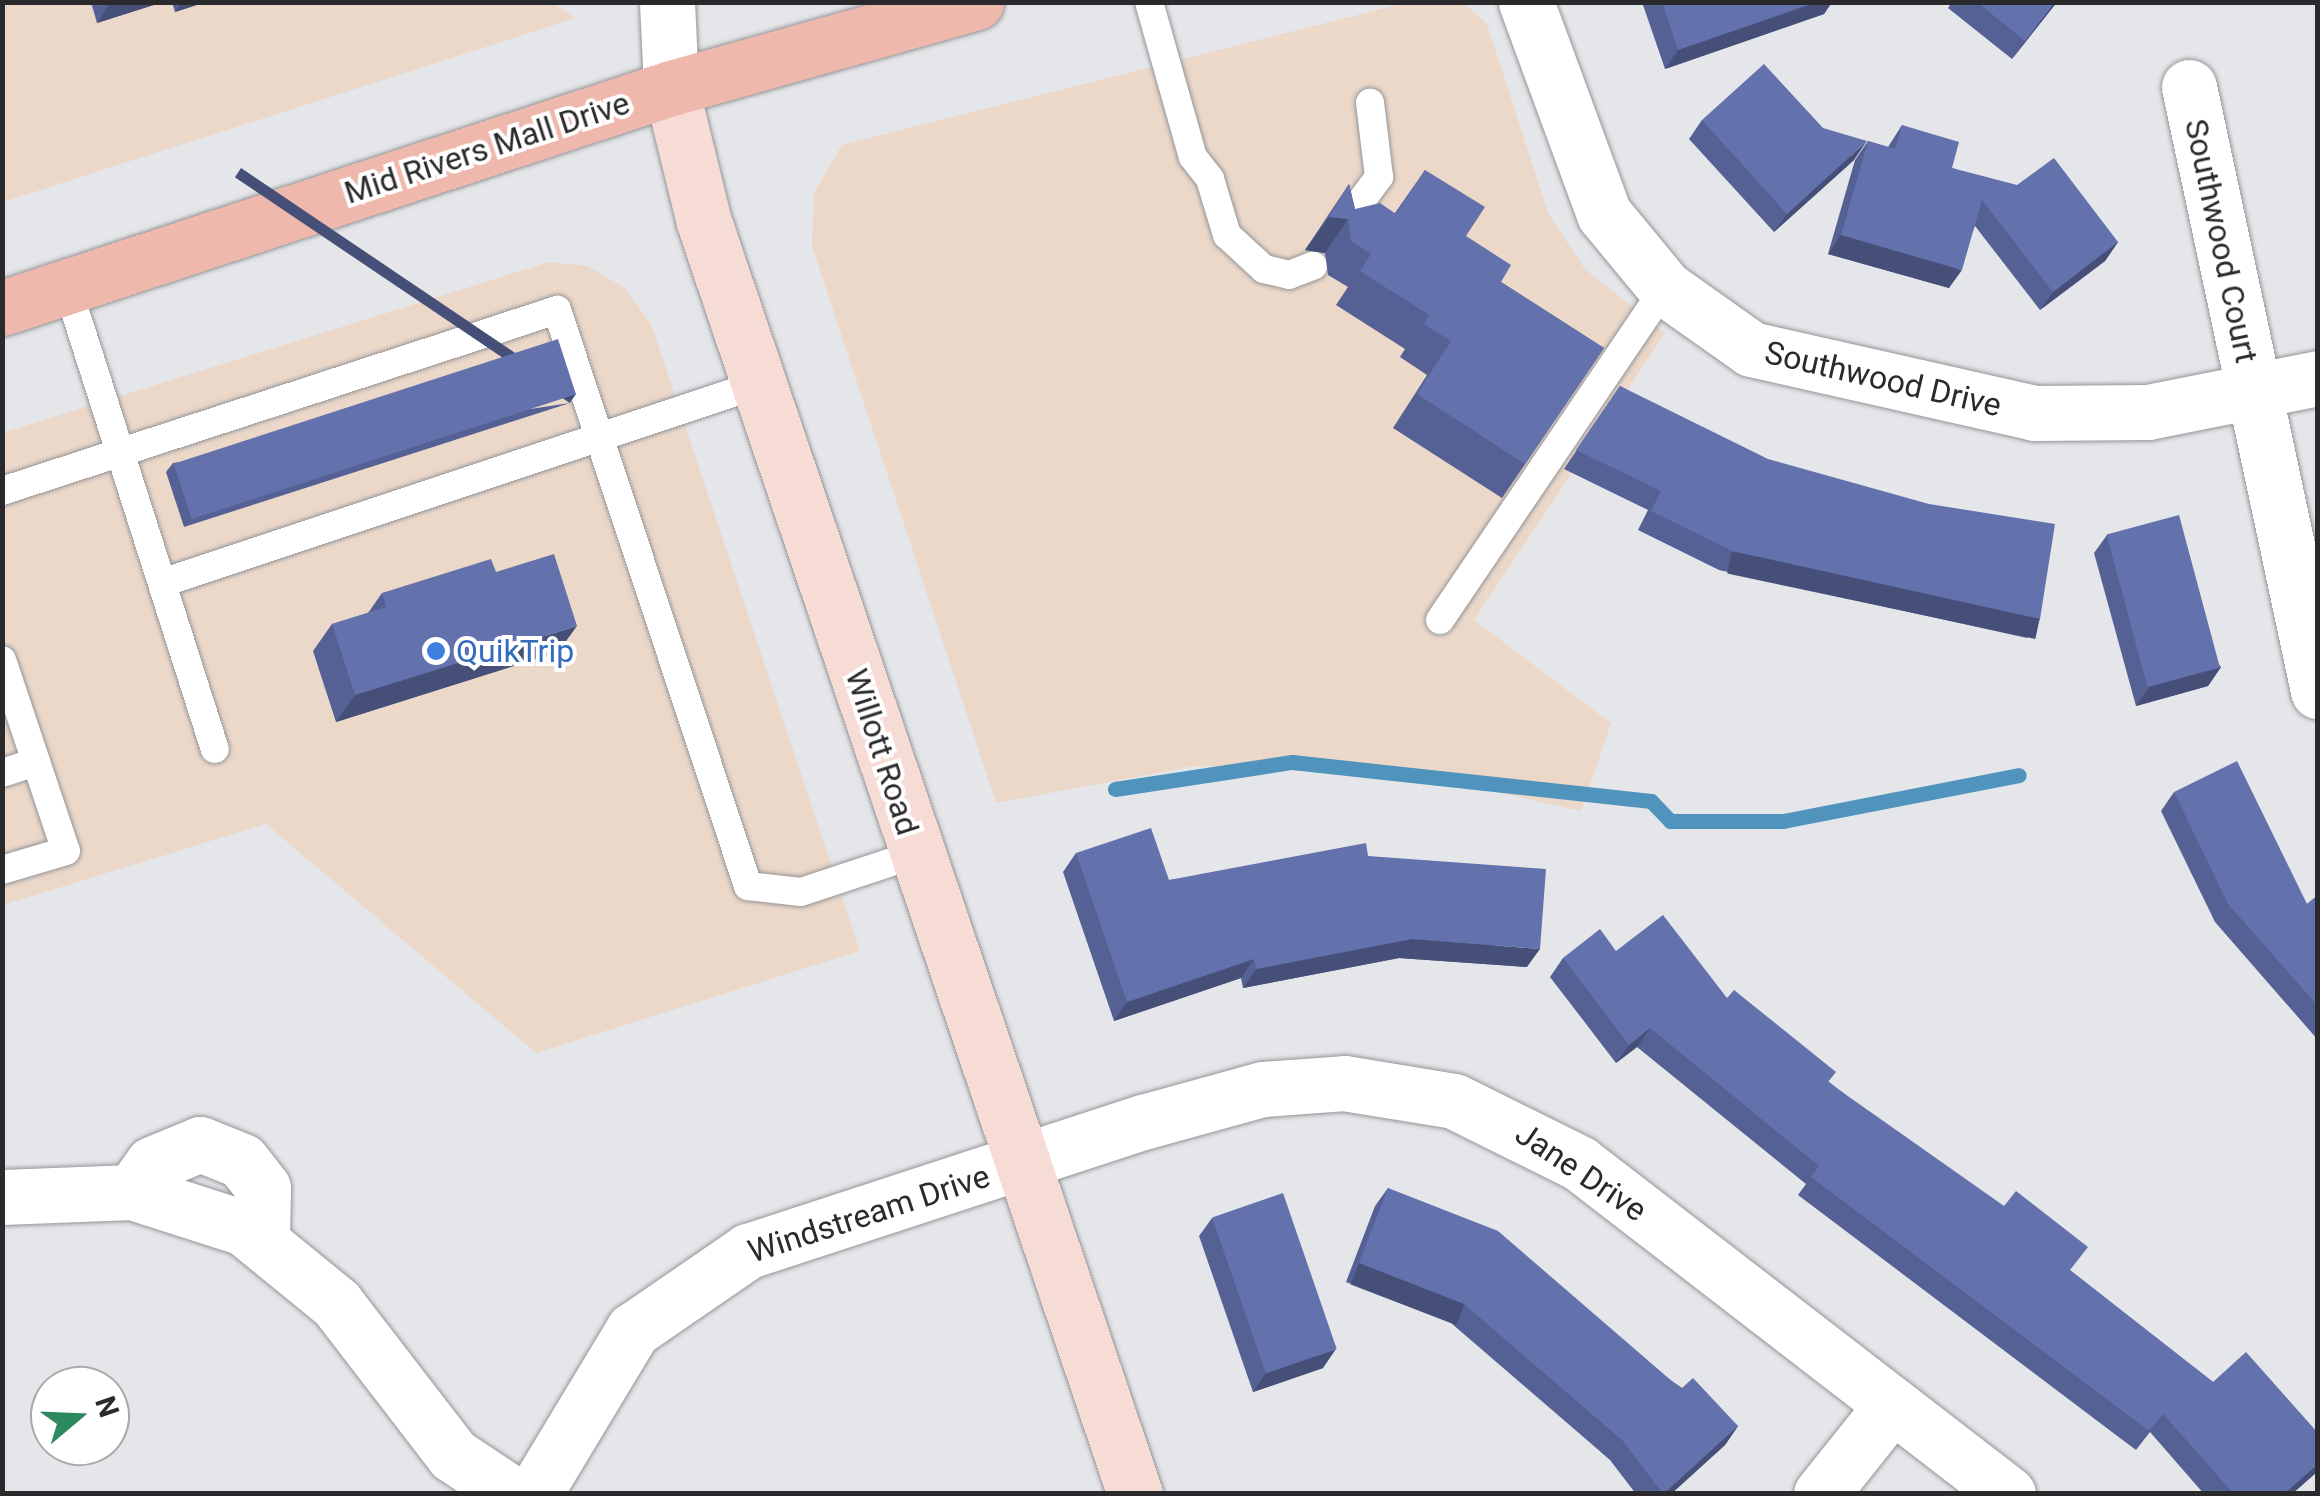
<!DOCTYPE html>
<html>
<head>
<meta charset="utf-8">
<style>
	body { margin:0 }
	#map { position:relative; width:2320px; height:1496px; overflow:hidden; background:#e5e6e9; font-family:Roboto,sans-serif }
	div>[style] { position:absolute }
	.commercial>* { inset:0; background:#ecd8c9 }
	.stream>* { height:15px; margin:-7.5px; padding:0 7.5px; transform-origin:7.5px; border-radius:7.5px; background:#5094bd }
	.roads { filter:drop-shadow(0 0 2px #949598) drop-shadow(0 0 2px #949598) }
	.lane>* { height:28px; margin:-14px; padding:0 14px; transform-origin:14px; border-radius:14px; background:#fff }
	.street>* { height:55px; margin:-27.5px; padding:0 27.5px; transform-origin:27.5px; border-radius:27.5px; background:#fff }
	.secondary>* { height:55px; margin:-27.5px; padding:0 27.5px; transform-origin:27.5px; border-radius:27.5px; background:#f7dcd6 }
	.primary>* { height:55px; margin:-27.5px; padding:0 27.5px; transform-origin:27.5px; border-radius:27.5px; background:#efb8ad }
	.wall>* { inset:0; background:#556194 }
	.shaded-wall>* { inset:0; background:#454f78; transform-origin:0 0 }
	.building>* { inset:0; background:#6371ac; transform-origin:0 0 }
	.dots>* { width:28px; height:28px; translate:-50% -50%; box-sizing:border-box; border:5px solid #fff; border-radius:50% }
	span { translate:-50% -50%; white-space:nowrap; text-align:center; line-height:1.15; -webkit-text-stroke:8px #fff; paint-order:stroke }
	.street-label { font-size:32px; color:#2a2a2c }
	.shop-label { font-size:32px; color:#366cbe }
	.left { translate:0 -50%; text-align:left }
	.frame { position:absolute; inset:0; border:5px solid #2a2a2c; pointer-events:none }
	.north { position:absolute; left:30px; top:1366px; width:100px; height:100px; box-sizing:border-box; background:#fff; border:2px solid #aaaaab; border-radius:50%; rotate:71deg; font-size:28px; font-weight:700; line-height:40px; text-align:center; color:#2a2a2c }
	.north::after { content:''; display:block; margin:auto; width:35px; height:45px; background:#2c8960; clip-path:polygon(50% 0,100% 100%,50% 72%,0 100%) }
</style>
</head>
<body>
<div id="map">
	<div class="commercial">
		<i style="clip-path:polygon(551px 2px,576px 18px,3px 202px,2px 3px)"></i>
		<i style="clip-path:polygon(1405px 3px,1463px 2px,1487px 24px,1548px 213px,1585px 269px,1665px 333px,1474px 620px,1611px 723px,1581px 811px,1390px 768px,1195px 766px,996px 803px,812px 246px,814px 192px,842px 145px)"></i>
		<i style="clip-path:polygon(549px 262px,587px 266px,625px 288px,652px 326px,860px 951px,536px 1053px,266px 824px,3px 905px,2px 433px)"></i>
	</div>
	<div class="stream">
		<i style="left:1115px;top:789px;width:179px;rotate:-8.7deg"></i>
		<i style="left:1292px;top:762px;width:361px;rotate:6.2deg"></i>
		<i style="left:1651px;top:801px;width:28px;rotate:46deg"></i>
		<i style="left:1670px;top:821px;width:113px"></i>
		<i style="left:1783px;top:821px;width:240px;rotate:-11deg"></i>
	</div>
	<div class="roads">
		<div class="lane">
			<i style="left:1149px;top:2px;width:161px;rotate:74.2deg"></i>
			<i style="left:1193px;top:157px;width:28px;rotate:52deg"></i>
			<i style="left:1210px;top:179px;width:59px;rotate:73.1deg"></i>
			<i style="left:1227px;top:235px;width:50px;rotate:42.6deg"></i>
			<i style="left:1264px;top:269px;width:26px;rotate:13deg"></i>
			<i style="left:1289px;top:275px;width:26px;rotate:-21deg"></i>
			<i style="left:1341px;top:228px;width:64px;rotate:-53.3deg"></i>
			<i style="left:1379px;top:177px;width:75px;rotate:-96.9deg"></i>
			<i style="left:67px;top:286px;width:486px;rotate:72.3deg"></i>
			<i style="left:2px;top:491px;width:584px;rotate:-18.06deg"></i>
			<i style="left:557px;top:310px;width:607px;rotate:71.65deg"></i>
			<i style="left:748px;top:886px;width:53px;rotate:6.5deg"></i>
			<i style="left:801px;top:892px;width:121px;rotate:-18.3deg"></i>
			<i style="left:162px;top:583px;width:629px;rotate:-18.43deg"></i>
			<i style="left:1440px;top:620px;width:401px;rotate:-55.9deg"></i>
			<i style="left:2px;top:660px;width:201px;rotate:71.5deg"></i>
			<i style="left:66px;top:851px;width:67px;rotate:163.5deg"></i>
			<i style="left:2px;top:773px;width:36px;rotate:-18deg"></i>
		</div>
		<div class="street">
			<i style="left:667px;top:2px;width:86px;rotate:87.3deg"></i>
			<i style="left:1526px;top:2px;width:226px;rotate:69.8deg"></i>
			<i style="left:1604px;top:214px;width:96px;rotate:50.5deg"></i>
			<i style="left:1665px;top:288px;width:105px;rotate:35.3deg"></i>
			<i style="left:1751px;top:349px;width:290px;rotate:12.7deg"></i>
			<i style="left:2034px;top:413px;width:114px;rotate:-0.5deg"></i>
			<i style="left:2148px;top:412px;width:173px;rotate:-11.3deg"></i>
			<i style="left:2189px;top:87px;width:618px;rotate:77.94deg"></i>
			<i style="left:132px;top:1192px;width:34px;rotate:-54deg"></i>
			<i style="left:152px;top:1164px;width:52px;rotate:-22.6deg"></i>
			<i style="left:200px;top:1144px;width:45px;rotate:22deg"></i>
			<i style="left:242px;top:1161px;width:34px;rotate:52deg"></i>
			<i style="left:263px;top:1188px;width:52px;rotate:91.1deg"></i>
			<i style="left:2px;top:1197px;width:130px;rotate:-2.2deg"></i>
			<i style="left:132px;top:1192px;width:118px;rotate:17.8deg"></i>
			<i style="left:244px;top:1228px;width:119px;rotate:39.2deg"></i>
			<i style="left:336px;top:1303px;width:192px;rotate:52.4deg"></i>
			<i style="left:453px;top:1455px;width:71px;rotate:33.5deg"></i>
			<i style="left:534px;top:1494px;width:192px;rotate:-58.9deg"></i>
			<i style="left:633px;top:1330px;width:140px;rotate:-34.5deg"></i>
			<i style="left:748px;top:1251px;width:416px;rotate:-18.1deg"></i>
			<i style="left:1143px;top:1122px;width:124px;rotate:-15.4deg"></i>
			<i style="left:1263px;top:1089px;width:81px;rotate:-4.2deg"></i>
			<i style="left:1344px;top:1083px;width:111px;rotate:9.3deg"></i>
			<i style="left:1454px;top:1101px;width:140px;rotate:26.4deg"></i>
			<i style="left:1579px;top:1163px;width:542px;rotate:37.65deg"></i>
			<i style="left:1821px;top:1494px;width:114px;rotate:-51.4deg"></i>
		</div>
		<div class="secondary">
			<i style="left:671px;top:88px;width:138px;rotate:76.2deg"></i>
			<i style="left:704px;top:222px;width:1343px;rotate:71.28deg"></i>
		</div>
		<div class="primary">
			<i style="left:2px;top:308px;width:704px;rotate:-18.2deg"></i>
			<i style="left:671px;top:88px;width:317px;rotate:-15.7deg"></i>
		</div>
	</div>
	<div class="wall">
		<i style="clip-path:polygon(91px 2px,163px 2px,97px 23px)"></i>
		<i style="clip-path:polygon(172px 2px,206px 2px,175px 12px)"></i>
		<i style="clip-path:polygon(1642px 2px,1832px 2px,1824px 14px,1665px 69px)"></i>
		<i style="clip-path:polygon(1952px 2px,2057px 2px,2012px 59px,1948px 8px)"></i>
		<i style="clip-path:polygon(1702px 120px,1823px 128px,1854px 160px,1774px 232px,1689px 139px)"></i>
		<i style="clip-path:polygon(1902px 125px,1952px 168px,2118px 242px,2105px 261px,2040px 310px,1975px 226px,1949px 288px,1828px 254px,1855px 160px,1868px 141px,1888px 147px)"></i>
		<i style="clip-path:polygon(1425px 170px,1466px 236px,1501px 282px,1604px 348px,1502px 498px,1393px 428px,1427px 375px,1400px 357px,1405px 349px,1336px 305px,1348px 287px,1328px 275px,1325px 253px,1305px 250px,1349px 184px,1355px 209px,1395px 213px)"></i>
		<i style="clip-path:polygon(1620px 386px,2040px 619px,2027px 638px,1719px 570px,1638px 530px,1648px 510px,1564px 469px)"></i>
		<i style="clip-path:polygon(570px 403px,184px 527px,166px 472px,173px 463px)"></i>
		<i style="clip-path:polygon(2107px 535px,2221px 667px,2208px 686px,2136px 706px,2094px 553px)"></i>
		<i style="clip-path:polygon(496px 572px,558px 652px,336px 722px,313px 651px,332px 624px,368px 613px,382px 593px)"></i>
		<i style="clip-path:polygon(2174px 792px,2307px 904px,2318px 895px,2318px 1040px,2215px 922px,2161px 811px)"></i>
		<i style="clip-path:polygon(1076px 853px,1169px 880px,1368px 856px,1527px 967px,1399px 958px,1243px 988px,1241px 978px,1114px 1021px,1063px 872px)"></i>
		<i style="clip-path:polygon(1616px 951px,1727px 998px,1829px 1082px,2213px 1382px,2318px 1433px,2318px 1471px,2292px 1494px,2204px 1494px,2150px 1432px,2136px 1450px,1798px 1195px,1806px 1184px,1637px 1047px,1616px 1063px,1550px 977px,1563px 958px)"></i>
		<i style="clip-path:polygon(1388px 1188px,1738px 1426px,1725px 1445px,1671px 1494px,1636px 1494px,1610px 1460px,1451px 1323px,1346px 1282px,1375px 1206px)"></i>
		<i style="clip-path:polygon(1212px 1218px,1323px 1368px,1253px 1392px,1199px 1236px)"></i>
	</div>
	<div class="shaded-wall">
		<i style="clip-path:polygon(111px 2px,163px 2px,97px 23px)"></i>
		<i style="clip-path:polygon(182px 2px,206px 2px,175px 12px)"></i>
		<i style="clip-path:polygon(1817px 2px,1832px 2px,1824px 14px,1665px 69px,1678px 50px)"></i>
		<i style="clip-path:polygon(2055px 2px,2057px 2px,2012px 59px,2025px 41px)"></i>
		<i style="clip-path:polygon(1867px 141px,1854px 160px,1774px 232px,1787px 214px)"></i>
		<i style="clip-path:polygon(1329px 217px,1348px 219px,1325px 253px,1305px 250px)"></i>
		<i style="clip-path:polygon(1841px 235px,1962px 270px,1949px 288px,1828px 254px)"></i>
		<i style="clip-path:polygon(2118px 242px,2105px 261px,2040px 310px,2053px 292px)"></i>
		<i style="left:576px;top:394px;width:11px;height:404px;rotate:124deg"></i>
		<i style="left:1732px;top:551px;width:315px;height:23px;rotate:12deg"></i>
		<i style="clip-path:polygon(577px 626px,558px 652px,336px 722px,355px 695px)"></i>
		<i style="clip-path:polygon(2221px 667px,2208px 686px,2136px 706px,2149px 687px)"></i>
		<i style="clip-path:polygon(1412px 939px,1540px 949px,1527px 967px,1399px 958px,1243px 988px,1256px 969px)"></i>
		<i style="clip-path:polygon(1254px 959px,1241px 978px,1114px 1021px,1127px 1002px)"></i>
		<i style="clip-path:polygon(1650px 1028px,1637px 1047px,1616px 1063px,1629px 1045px)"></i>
		<i style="left:1359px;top:1263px;width:113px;height:23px;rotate:21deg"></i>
		<i style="clip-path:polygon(1336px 1349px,1323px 1368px,1253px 1392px,1266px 1373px)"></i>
		<i style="clip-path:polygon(1738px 1426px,1725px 1445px,1671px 1494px,1664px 1494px)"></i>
		<i style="clip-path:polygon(2318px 1464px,2318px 1471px,2292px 1494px,2284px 1494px)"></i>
	</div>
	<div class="building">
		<i style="clip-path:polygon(1662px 2px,1817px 2px,1678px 50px)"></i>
		<i style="clip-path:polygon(1977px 2px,2055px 2px,2025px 41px)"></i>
		<i style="clip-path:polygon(1764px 64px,1823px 128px,1867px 141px,1787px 214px,1702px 120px)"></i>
		<i style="clip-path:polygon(1902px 125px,1959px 142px,1952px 168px,2017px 185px,2054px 158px,2118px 242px,2053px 292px,1982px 200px,1962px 270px,1841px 235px,1868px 141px,1895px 149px)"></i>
		<i style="clip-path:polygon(1425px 170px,1485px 207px,1466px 236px,1511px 265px,1501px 282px,1604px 348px,1525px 464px,1417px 394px,1451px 341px,1424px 324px,1429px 315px,1360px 271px,1371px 254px,1351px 241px,1348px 219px,1329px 217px,1349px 184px,1355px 209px,1380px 203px,1396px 214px)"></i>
		<i style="left:558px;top:339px;width:58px;height:404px;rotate:72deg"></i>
		<i style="clip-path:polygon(1620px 386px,1768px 459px,1929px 504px,2055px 524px,2040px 619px,1732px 551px,1651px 511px,1661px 491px,1576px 450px)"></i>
		<i style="left:2179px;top:515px;width:158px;height:75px;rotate:75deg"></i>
		<i style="clip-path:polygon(554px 554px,577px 626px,355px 695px,332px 624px,386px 607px,382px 593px,491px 559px,496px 572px)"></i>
		<i style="clip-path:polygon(2237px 761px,2307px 904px,2318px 895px,2318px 1006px,2228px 904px,2174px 792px)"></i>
		<i style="clip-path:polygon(1151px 828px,1169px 880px,1366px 843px,1368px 856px,1546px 869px,1540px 949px,1412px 939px,1256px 969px,1254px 959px,1127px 1002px,1076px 853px)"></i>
		<i style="clip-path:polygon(1663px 915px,1727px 998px,1734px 990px,1836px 1072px,1828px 1082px,2004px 1206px,2016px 1191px,2088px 1247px,2070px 1270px,2213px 1382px,2246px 1352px,2318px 1433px,2318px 1464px,2284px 1494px,2234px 1494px,2163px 1414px,2149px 1431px,1811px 1177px,1819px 1166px,1650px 1028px,1629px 1045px,1563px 958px,1600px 929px,1616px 951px)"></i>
		<i style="clip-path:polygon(1388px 1188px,1498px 1231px,1681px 1389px,1693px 1378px,1738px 1426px,1663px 1494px,1623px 1441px,1464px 1304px,1359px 1263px)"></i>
		<i style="left:1283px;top:1193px;width:165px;height:75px;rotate:71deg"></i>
	</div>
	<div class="dots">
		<i style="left:436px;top:651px;background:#3f7fe0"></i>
	</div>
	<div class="street-label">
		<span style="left:487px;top:148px;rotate:-18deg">Mid Rivers Mall Drive</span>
		<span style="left:2221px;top:241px;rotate:78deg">Southwood Court</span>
		<span style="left:1883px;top:379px;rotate:13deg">Southwood Drive</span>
		<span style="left:882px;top:752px;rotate:72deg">Willott Road</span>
		<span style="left:1581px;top:1172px;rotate:34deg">Jane Drive</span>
		<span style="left:869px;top:1214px;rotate:-18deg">Windstream Drive</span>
	</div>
	<div class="shop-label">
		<span class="left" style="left:456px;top:651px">QuikTrip</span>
	</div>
	<div class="frame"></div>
	<div class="north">N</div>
</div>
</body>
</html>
